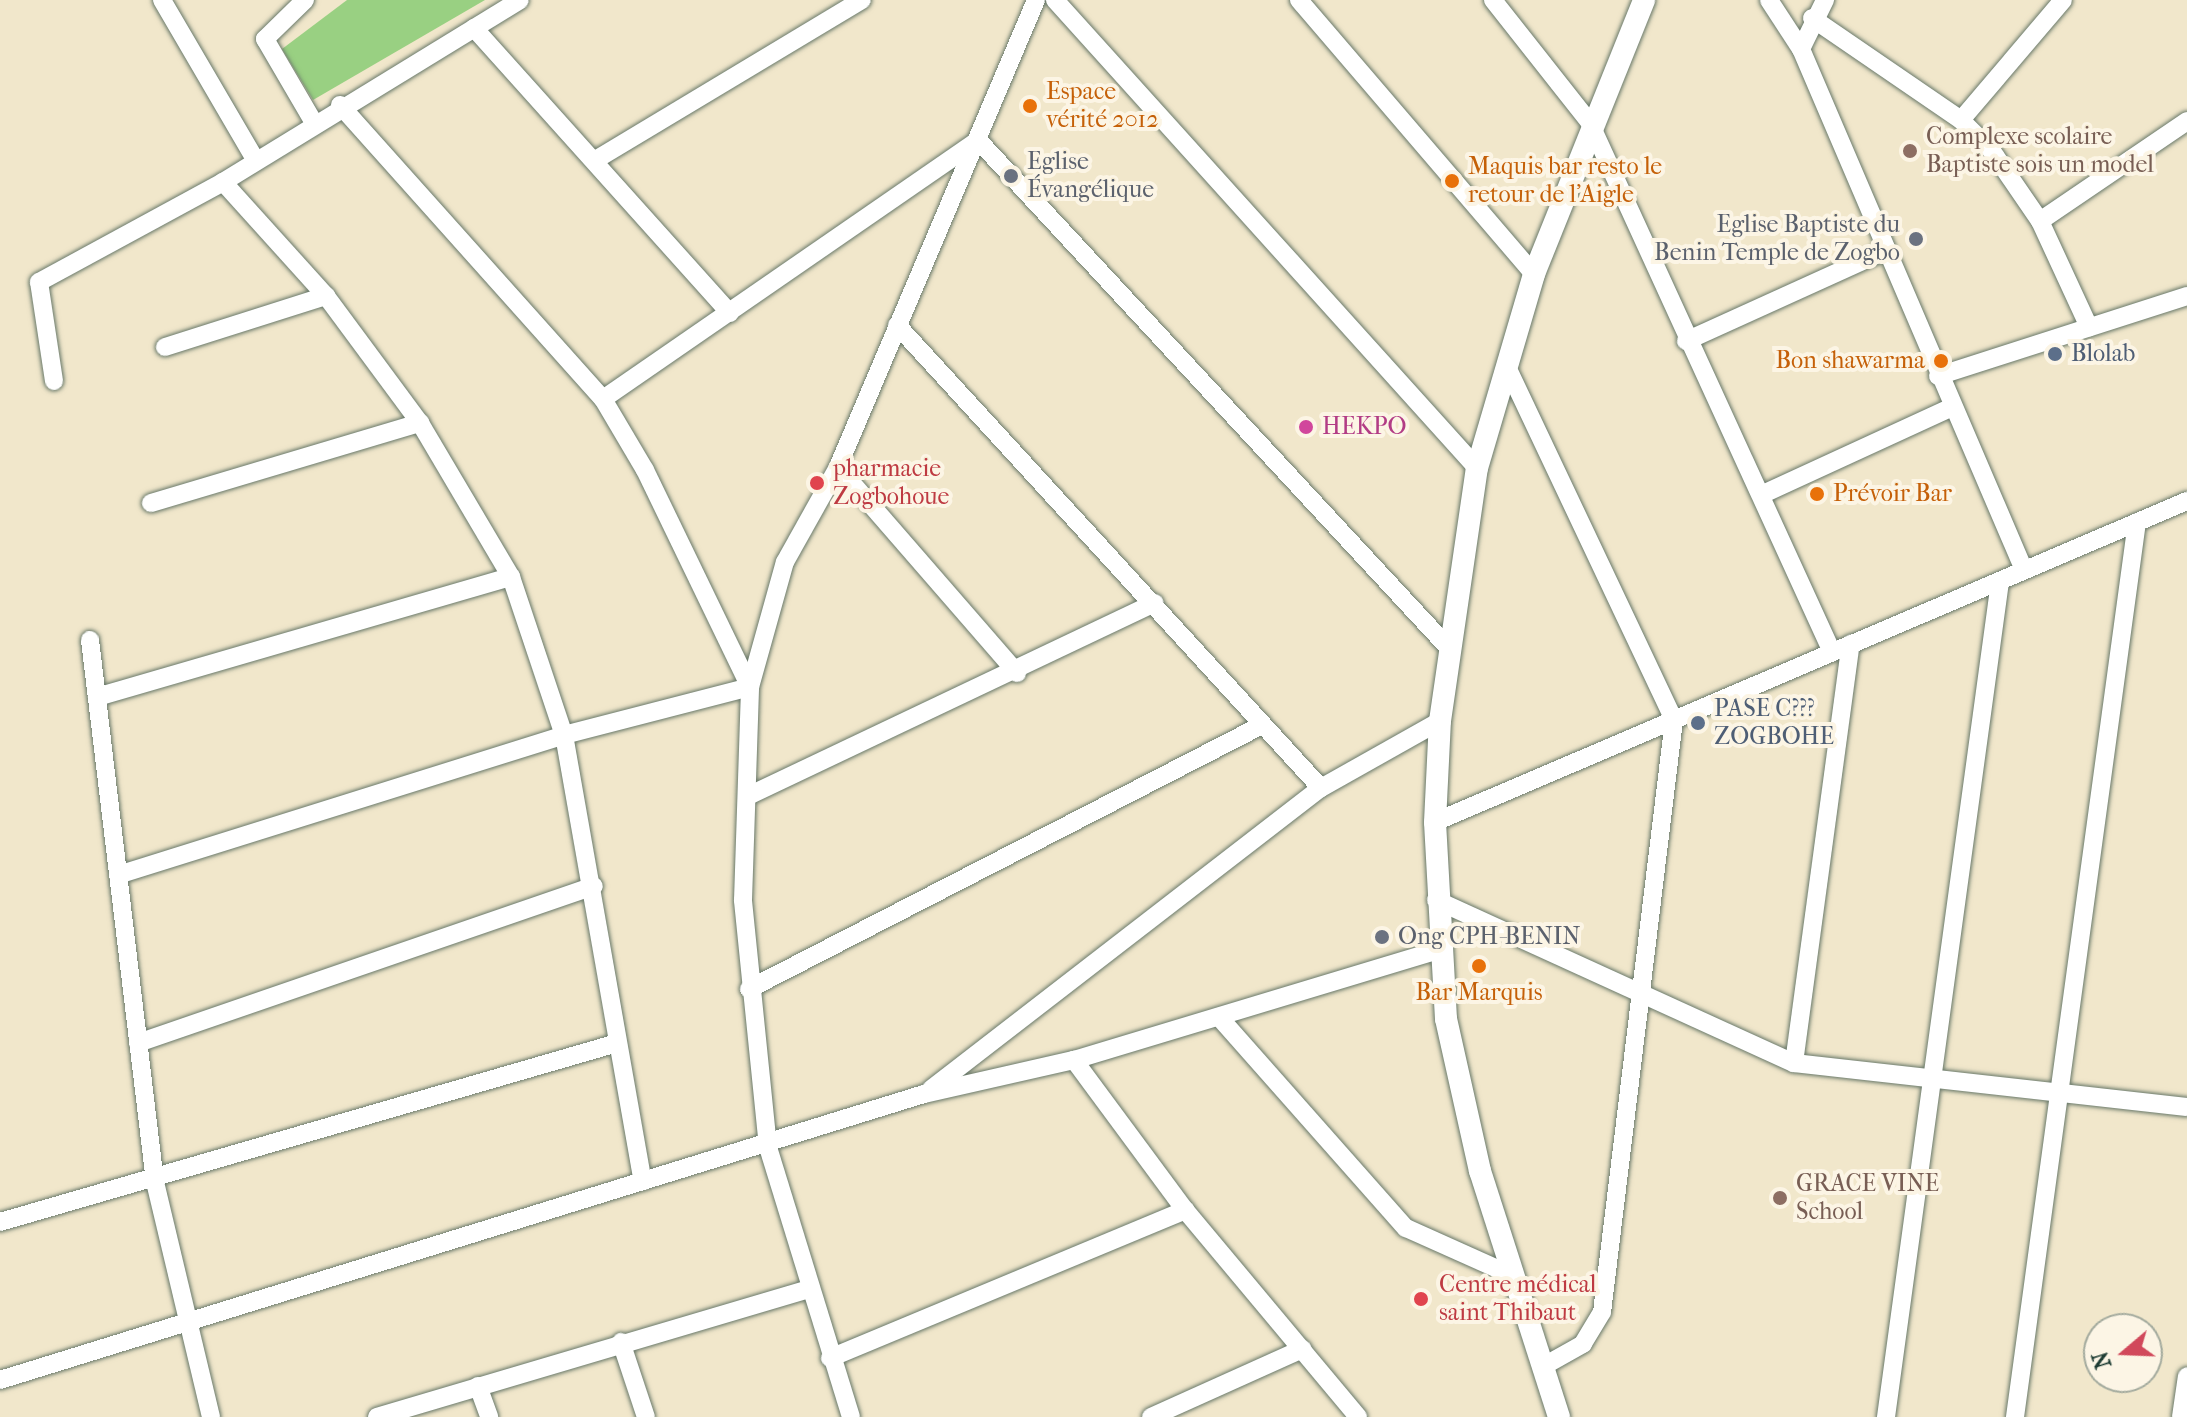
<!DOCTYPE html>
<html>
<head>
<meta charset="utf-8">
<style>
	body { margin:0 }
	#map { position:relative; width:2187px; height:1417px; overflow:hidden; background:#f1e7cb; font-family:"IM FELL French Canon",serif }
	div>[style] { position:absolute }
	.green>* { inset:0; background:#99d082 }
	.roads { filter:drop-shadow(0 0 2px #687869) drop-shadow(0 0 2px #687869) }
	.minor>* { height:18px; margin:-9px; padding:0 9px; transform-origin:9px; border-radius:9px; background:#fff }
	.tertiary>* { height:22px; margin:-11px; padding:0 11px; transform-origin:11px; border-radius:11px; background:#fff }
	.dots>* { width:22px; height:22px; translate:-50% -50%; box-sizing:border-box; border:4px solid #fcf5e5; border-radius:50% }
	span { translate:-50% -50%; white-space:nowrap; text-align:center; line-height:1.15; -webkit-text-stroke:8px #fcf5e5; paint-order:stroke }
	.food-label { font-size:24px; color:#c56008 }
	.left { translate:0 -50%; text-align:left }
	.right { translate:-100% -50%; text-align:right }
	.education-label { font-size:24px; color:#785e54 }
	.worship-label { font-size:24px; color:#5b616d }
	.service-label { font-size:24px; color:#4e5e75 }
	.hotel-label { font-size:24px; color:#b23c85 }
	.health-label { font-size:24px; color:#be3a42 }
	.north { position:absolute; left:2083px; top:1313px; width:80px; height:80px; box-sizing:border-box; background:#fcf5e5; border:2px solid #a4ab9e; border-radius:50%; rotate:251deg; font-size:22px; font-weight:700; line-height:32px; text-align:center; color:#1f3d34 }
	.north::after { content:''; display:block; margin:auto; width:28px; height:36px; background:#d1495b; clip-path:polygon(50% 0,100% 100%,50% 72%,0 100%) }
</style>
</head>
<body>
<div id="map">
	<div class="green">
		<i style="clip-path:polygon(347px 0,485px 0,313px 100px,282px 49px)"></i>
	</div>
	<div class="roads">
		<div class="minor">
			<i style="left:162px;top:0;width:184px;rotate:59.7deg"></i>
			<i style="left:305px;top:0;width:56px;rotate:135.7deg"></i>
			<i style="left:265px;top:39px;width:95px;rotate:59.7deg"></i>
			<i style="left:1055px;top:0;width:630px;rotate:47.96deg"></i>
			<i style="left:1299px;top:0;width:361px;rotate:49.4deg"></i>
			<i style="left:1493px;top:0;width:157px;rotate:51.7deg"></i>
			<i style="left:1590px;top:123px;width:582px;rotate:65.42deg"></i>
			<i style="left:1769px;top:0;width:59px;rotate:56.9deg"></i>
			<i style="left:1801px;top:49px;width:567px;rotate:66.83deg"></i>
			<i style="left:1812px;top:18px;width:181px;rotate:34.4deg"></i>
			<i style="left:1961px;top:120px;width:44px;rotate:45deg"></i>
			<i style="left:1992px;top:151px;width:85px;rotate:55.6deg"></i>
			<i style="left:2040px;top:221px;width:117px;rotate:65.2deg"></i>
			<i style="left:474px;top:28px;width:383px;rotate:48.1deg"></i>
			<i style="left:1801px;top:49px;width:55px;rotate:-63.9deg"></i>
			<i style="left:340px;top:105px;width:394px;rotate:48.2deg"></i>
			<i style="left:603px;top:399px;width:82px;rotate:59.4deg"></i>
			<i style="left:645px;top:470px;width:241px;rotate:64.2deg"></i>
			<i style="left:1961px;top:120px;width:157px;rotate:-49.6deg"></i>
			<i style="left:597px;top:159px;width:309px;rotate:-31deg"></i>
			<i style="left:223px;top:182px;width:154px;rotate:47.9deg"></i>
			<i style="left:326px;top:296px;width:158px;rotate:53.5deg"></i>
			<i style="left:420px;top:423px;width:179px;rotate:59.4deg"></i>
			<i style="left:511px;top:577px;width:167px;rotate:71.5deg"></i>
			<i style="left:564px;top:735px;width:453px;rotate:80deg"></i>
			<i style="left:2040px;top:221px;width:178px;rotate:-34.2deg"></i>
			<i style="left:897px;top:325px;width:628px;rotate:47.52deg"></i>
			<i style="left:1686px;top:341px;width:215px;rotate:-24.4deg"></i>
			<i style="left:165px;top:347px;width:169px;rotate:-17.6deg"></i>
			<i style="left:1509px;top:371px;width:386px;rotate:64.7deg"></i>
			<i style="left:1674px;top:720px;width:596px;rotate:96.93deg"></i>
			<i style="left:1602px;top:1312px;width:37px;rotate:121deg"></i>
			<i style="left:1583px;top:1344px;width:47px;rotate:150.7deg"></i>
			<i style="left:1938px;top:376px;width:262px;rotate:-17.8deg"></i>
			<i style="left:54px;top:381px;width:100px;rotate:-98.6deg"></i>
			<i style="left:39px;top:282px;width:209px;rotate:-28.5deg"></i>
			<i style="left:223px;top:182px;width:348px;rotate:-31.5deg"></i>
			<i style="left:603px;top:399px;width:456px;rotate:-34.6deg"></i>
			<i style="left:978px;top:140px;width:689px;rotate:47.18deg"></i>
			<i style="left:838px;top:467px;width:273px;rotate:49deg"></i>
			<i style="left:1761px;top:495px;width:210px;rotate:-24.7deg"></i>
			<i style="left:151px;top:503px;width:281px;rotate:-16.6deg"></i>
			<i style="left:90px;top:640px;width:546px;rotate:83.16deg"></i>
			<i style="left:155px;top:1182px;width:242px;rotate:76.6deg"></i>
			<i style="left:97px;top:697px;width:431px;rotate:-16.2deg"></i>
			<i style="left:748px;top:796px;width:450px;rotate:-25.4deg"></i>
			<i style="left:1435px;top:822px;width:818px;rotate:-23.12deg"></i>
			<i style="left:118px;top:875px;width:467px;rotate:-17.4deg"></i>
			<i style="left:564px;top:735px;width:192px;rotate:-14.5deg"></i>
			<i style="left:1436px;top:900px;width:393px;rotate:24.5deg"></i>
			<i style="left:1794px;top:1063px;width:395px;rotate:6.4deg"></i>
			<i style="left:749px;top:989px;width:575px;rotate:-27.23deg"></i>
			<i style="left:1219px;top:1017px;width:282px;rotate:48.5deg"></i>
			<i style="left:1406px;top:1228px;width:115px;rotate:24.1deg"></i>
			<i style="left:138px;top:1043px;width:482px;rotate:-19deg"></i>
			<i style="left:1074px;top:1060px;width:187px;rotate:53.5deg"></i>
			<i style="left:1185px;top:1210px;width:270px;rotate:50.1deg"></i>
			<i style="left:1794px;top:1063px;width:423px;rotate:-82.3deg"></i>
			<i style="left:931px;top:1089px;width:493px;rotate:-37.7deg"></i>
			<i style="left:1321px;top:788px;width:137px;rotate:-29.4deg"></i>
			<i style="left:0;top:1222px;width:639px;rotate:-16.17deg"></i>
			<i style="left:621px;top:1342px;width:79px;rotate:71.6deg"></i>
			<i style="left:830px;top:1358px;width:385px;rotate:-22.6deg"></i>
			<i style="left:0;top:1380px;width:967px;rotate:-17.2deg"></i>
			<i style="left:924px;top:1094px;width:154px;rotate:-12.8deg"></i>
			<i style="left:1074px;top:1060px;width:380px;rotate:-16.8deg"></i>
			<i style="left:478px;top:1386px;width:33px;rotate:70deg"></i>
			<i style="left:377px;top:1417px;width:451px;rotate:-16.5deg"></i>
			<i style="left:851px;top:1417px;width:282px;rotate:-107.1deg"></i>
			<i style="left:768px;top:1147px;width:248px;rotate:-95.8deg"></i>
			<i style="left:743px;top:900px;width:213px;rotate:-88.1deg"></i>
			<i style="left:750px;top:687px;width:130px;rotate:-74.4deg"></i>
			<i style="left:785px;top:562px;width:109px;rotate:-60.8deg"></i>
			<i style="left:838px;top:467px;width:507px;rotate:-67.02deg"></i>
			<i style="left:1151px;top:1417px;width:166px;rotate:-24.2deg"></i>
			<i style="left:1886px;top:1417px;width:844px;rotate:-82.23deg"></i>
			<i style="left:2015px;top:1417px;width:903px;rotate:-82.24deg"></i>
			<i style="left:2181px;top:1417px;width:41px;rotate:-81.7deg"></i>
		</div>
		<div class="tertiary">
			<i style="left:1559px;top:1417px;width:258px;rotate:-107.8deg"></i>
			<i style="left:1480px;top:1171px;width:156px;rotate:-102.6deg"></i>
			<i style="left:1446px;top:1019px;width:197px;rotate:-93.2deg"></i>
			<i style="left:1435px;top:822px;width:101px;rotate:-87.2deg"></i>
			<i style="left:1440px;top:721px;width:256px;rotate:-81.7deg"></i>
			<i style="left:1477px;top:468px;width:202px;rotate:-73.6deg"></i>
			<i style="left:1534px;top:274px;width:295px;rotate:-68.1deg"></i>
		</div>
	</div>
	<div class="dots">
		<i style="left:1030px;top:106px;background:#e8710a"></i>
		<i style="left:1910px;top:151px;background:#8d6e63"></i>
		<i style="left:1011px;top:176px;background:#6b7280"></i>
		<i style="left:1452px;top:181px;background:#e8710a"></i>
		<i style="left:1916px;top:239px;background:#6b7280"></i>
		<i style="left:2055px;top:354px;background:#5c6f8a"></i>
		<i style="left:1941px;top:361px;background:#e8710a"></i>
		<i style="left:1306px;top:427px;background:#d1479c"></i>
		<i style="left:817px;top:483px;background:#e0444e"></i>
		<i style="left:1817px;top:494px;background:#e8710a"></i>
		<i style="left:1698px;top:723px;background:#5c6f8a"></i>
		<i style="left:1382px;top:937px;background:#6b7280"></i>
		<i style="left:1479px;top:966px;background:#e8710a"></i>
		<i style="left:1780px;top:1198px;background:#8d6e63"></i>
		<i style="left:1421px;top:1299px;background:#e0444e"></i>
	</div>
	<div class="food-label">
		<span class="left" style="left:1046px;top:106px">Espace<br>vérité 2012</span>
		<span class="left" style="left:1468px;top:181px">Maquis bar resto le<br>retour de l'Aigle</span>
		<span class="right" style="left:1925px;top:361px">Bon shawarma</span>
		<span class="left" style="left:1833px;top:494px">Prévoir Bar</span>
		<span style="left:1479px;top:993px">Bar Marquis</span>
	</div>
	<div class="education-label">
		<span class="left" style="left:1926px;top:151px">Complexe scolaire<br>Baptiste sois un model</span>
		<span class="left" style="left:1796px;top:1198px">GRACE VINE<br>School</span>
	</div>
	<div class="worship-label">
		<span class="left" style="left:1027px;top:176px">Eglise<br>Évangélique</span>
		<span class="right" style="left:1900px;top:239px">Eglise Baptiste du<br>Benin Temple de Zogbo</span>
		<span class="left" style="left:1398px;top:937px">Ong CPH-BENIN</span>
	</div>
	<div class="service-label">
		<span class="left" style="left:2071px;top:354px">Blolab</span>
		<span class="left" style="left:1714px;top:723px">PASE C???<br>ZOGBOHE</span>
	</div>
	<div class="hotel-label">
		<span class="left" style="left:1322px;top:427px">HEKPO</span>
	</div>
	<div class="health-label">
		<span class="left" style="left:833px;top:483px">pharmacie<br>Zogbohoue</span>
		<span class="left" style="left:1439px;top:1299px">Centre médical<br>saint Thibaut</span>
	</div>
	<div class="north">N</div>
</div>
</body>
</html>
